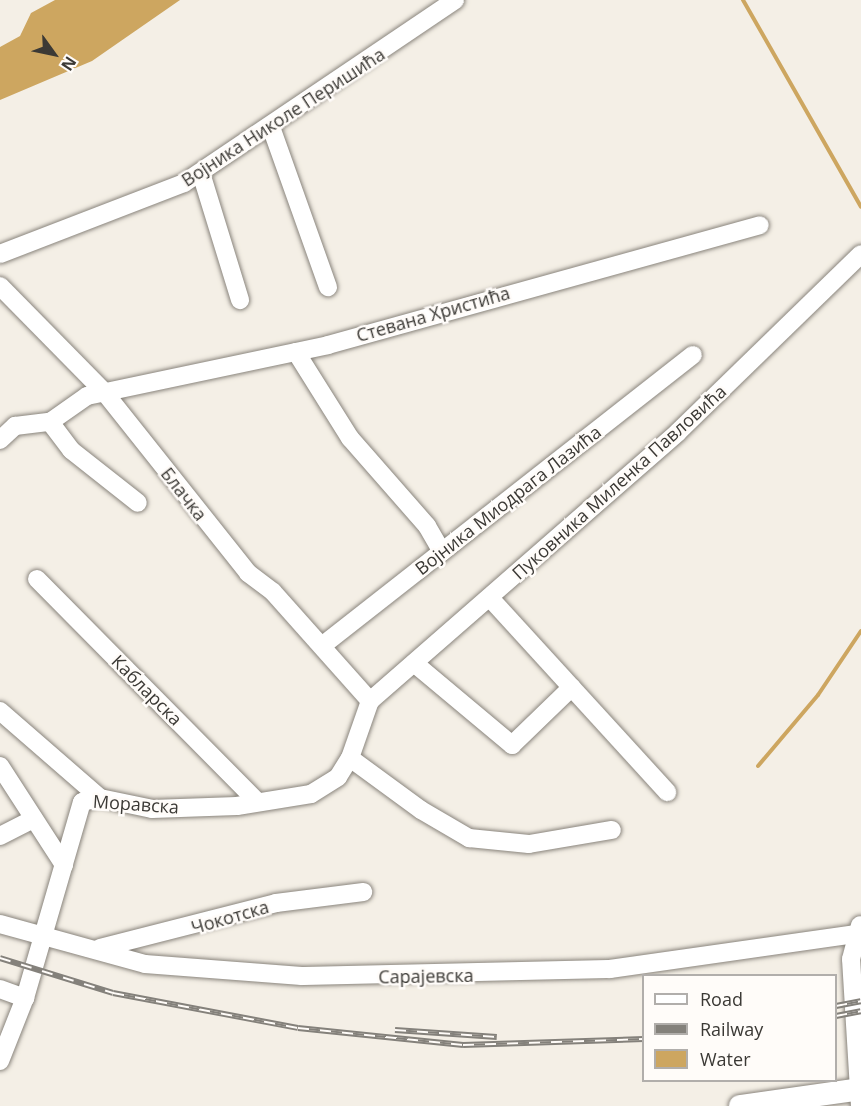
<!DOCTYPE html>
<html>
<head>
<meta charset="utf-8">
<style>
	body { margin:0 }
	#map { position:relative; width:861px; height:1106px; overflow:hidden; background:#f4efe6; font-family:"Open Sans",sans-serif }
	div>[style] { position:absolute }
	.water>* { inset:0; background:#cda660 }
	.stream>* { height:4px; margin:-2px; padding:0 2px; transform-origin:2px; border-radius:2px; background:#cda660 }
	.roads { filter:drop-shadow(0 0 2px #89847c) drop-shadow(0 0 2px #89847c) }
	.minor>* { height:18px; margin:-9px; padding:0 9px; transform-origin:9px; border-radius:9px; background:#fff }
	.major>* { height:22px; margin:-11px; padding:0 11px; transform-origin:11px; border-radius:11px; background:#fff }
	.rail>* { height:6px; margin-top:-3px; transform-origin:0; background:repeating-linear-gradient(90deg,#fffcf9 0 11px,#84817b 0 22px); box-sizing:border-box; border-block:2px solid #84817b }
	span { translate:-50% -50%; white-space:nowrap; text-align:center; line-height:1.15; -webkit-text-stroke:5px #fffcf9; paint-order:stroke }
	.street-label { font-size:18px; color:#3b3935 }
	.legend { position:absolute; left:642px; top:974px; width:195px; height:108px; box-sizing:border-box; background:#fffcf9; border:2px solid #b1aeab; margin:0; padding:8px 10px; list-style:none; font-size:18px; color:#3b3935 }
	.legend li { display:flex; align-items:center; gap:12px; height:30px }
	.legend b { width:30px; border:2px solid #b1aeab }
	.north { position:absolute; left:24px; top:24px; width:60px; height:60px; -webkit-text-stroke:4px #fffcf9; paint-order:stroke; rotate:123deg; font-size:16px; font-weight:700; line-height:24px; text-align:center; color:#3b3935 }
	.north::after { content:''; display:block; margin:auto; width:21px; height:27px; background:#3b3935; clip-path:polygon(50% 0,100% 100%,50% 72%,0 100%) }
</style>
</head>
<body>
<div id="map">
	<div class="water">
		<i style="clip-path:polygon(55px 0,180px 0,92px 61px,0 100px,0 47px,20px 36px,31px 13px)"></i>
	</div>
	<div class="stream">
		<i style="left:743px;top:0;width:238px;rotate:60.3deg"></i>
		<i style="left:758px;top:766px;width:93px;rotate:-49.8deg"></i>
		<i style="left:818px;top:695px;width:77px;rotate:-56.1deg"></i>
	</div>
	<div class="roads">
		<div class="minor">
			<i style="left:271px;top:127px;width:170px;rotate:70.4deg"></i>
			<i style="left:201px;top:173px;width:133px;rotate:72.9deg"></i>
			<i style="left:0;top:254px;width:197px;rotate:-21.1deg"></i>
			<i style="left:184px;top:183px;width:327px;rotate:-34deg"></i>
			<i style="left:0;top:286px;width:150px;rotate:45.5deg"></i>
			<i style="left:105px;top:393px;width:230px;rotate:51.5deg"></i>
			<i style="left:248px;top:573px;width:31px;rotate:37deg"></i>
			<i style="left:273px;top:592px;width:146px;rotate:48.3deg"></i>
			<i style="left:296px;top:352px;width:102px;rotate:57.9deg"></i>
			<i style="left:350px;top:438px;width:117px;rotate:48.8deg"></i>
			<i style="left:427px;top:526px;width:30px;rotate:60deg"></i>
			<i style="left:50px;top:422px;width:35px;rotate:53deg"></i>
			<i style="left:71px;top:450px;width:85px;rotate:38.3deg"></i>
			<i style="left:0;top:440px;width:21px;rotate:-43deg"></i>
			<i style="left:15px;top:426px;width:35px;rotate:-7deg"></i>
			<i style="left:50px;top:422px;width:45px;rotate:-35.1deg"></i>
			<i style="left:87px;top:396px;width:246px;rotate:-11.9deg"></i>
			<i style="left:328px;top:345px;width:448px;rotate:-15.5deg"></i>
			<i style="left:37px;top:579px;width:313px;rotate:45.3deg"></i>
			<i style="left:490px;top:598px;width:263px;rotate:47.6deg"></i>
			<i style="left:323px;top:645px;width:470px;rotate:-38.1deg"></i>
			<i style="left:414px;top:663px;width:128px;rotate:39.9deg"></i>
			<i style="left:512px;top:745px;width:83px;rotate:-44deg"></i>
			<i style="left:370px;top:701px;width:409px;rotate:-41.1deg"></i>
			<i style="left:678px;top:432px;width:255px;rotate:-44.2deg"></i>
			<i style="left:0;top:711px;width:133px;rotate:41deg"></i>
			<i style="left:350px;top:758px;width:88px;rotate:36.2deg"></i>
			<i style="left:421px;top:810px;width:56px;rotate:30.3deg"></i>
			<i style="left:469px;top:838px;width:60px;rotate:5.7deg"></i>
			<i style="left:529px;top:844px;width:84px;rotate:-9.6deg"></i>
			<i style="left:0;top:766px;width:118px;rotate:57.1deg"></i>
			<i style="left:0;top:836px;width:38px;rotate:-27deg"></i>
			<i style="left:0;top:924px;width:150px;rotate:15.4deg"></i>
			<i style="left:145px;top:964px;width:157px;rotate:4.4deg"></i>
			<i style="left:302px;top:976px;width:308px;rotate:-1.3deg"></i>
			<i style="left:610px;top:969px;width:247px;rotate:-8.1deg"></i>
			<i style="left:100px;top:948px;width:182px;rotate:-14.3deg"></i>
			<i style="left:276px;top:903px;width:88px;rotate:-7.2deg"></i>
			<i style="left:0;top:989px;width:27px;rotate:20deg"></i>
			<i style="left:0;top:1061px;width:68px;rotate:-68.4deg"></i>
			<i style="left:25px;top:998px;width:204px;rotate:-73.8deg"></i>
			<i style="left:82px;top:802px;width:18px;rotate:-13deg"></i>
			<i style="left:100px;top:798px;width:53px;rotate:11.9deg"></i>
			<i style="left:152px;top:809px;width:85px;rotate:-2deg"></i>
			<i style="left:237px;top:806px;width:75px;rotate:-9.2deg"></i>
			<i style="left:311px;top:794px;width:32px;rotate:-32deg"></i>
			<i style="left:338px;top:777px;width:22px;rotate:-58deg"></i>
			<i style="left:350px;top:758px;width:60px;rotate:-70.7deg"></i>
			<i style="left:860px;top:1106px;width:147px;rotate:-93.5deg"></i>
			<i style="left:851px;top:959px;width:35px;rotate:-75deg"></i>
		</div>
		<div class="major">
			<i style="left:740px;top:1106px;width:122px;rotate:-8deg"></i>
		</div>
	</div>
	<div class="rail">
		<i style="left:0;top:958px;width:118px;rotate:17.2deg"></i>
		<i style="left:113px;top:993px;width:188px;rotate:10.7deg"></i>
		<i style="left:298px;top:1028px;width:166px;rotate:5.9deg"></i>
		<i style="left:463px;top:1045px;width:181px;rotate:-1.9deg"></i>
		<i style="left:836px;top:1006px;width:25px;rotate:-11deg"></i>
		<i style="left:836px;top:1016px;width:25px;rotate:-11deg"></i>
		<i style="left:395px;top:1030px;width:102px;rotate:3.9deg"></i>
	</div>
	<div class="street-label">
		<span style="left:283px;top:117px;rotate:-33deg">Војника Николе Перишића</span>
		<span style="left:433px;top:314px;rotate:-16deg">Стевана Христића</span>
		<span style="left:619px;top:482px;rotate:-42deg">Пуковника Миленка Павловића</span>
		<span style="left:184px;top:494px;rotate:52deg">Блачка</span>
		<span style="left:508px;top:500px;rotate:-38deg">Војника Миодрага Лазића</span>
		<span style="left:147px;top:690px;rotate:45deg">Кабларска</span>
		<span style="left:136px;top:804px;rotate:4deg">Моравска</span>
		<span style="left:230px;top:917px;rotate:-16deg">Чокотска</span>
		<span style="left:426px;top:976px;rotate:-1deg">Сарајевска</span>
	</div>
	<ul class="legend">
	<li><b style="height:8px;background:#fff"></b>Road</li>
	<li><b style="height:8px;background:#84817b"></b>Railway</li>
	<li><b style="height:16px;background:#cda660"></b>Water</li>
	</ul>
	<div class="north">N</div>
</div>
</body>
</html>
